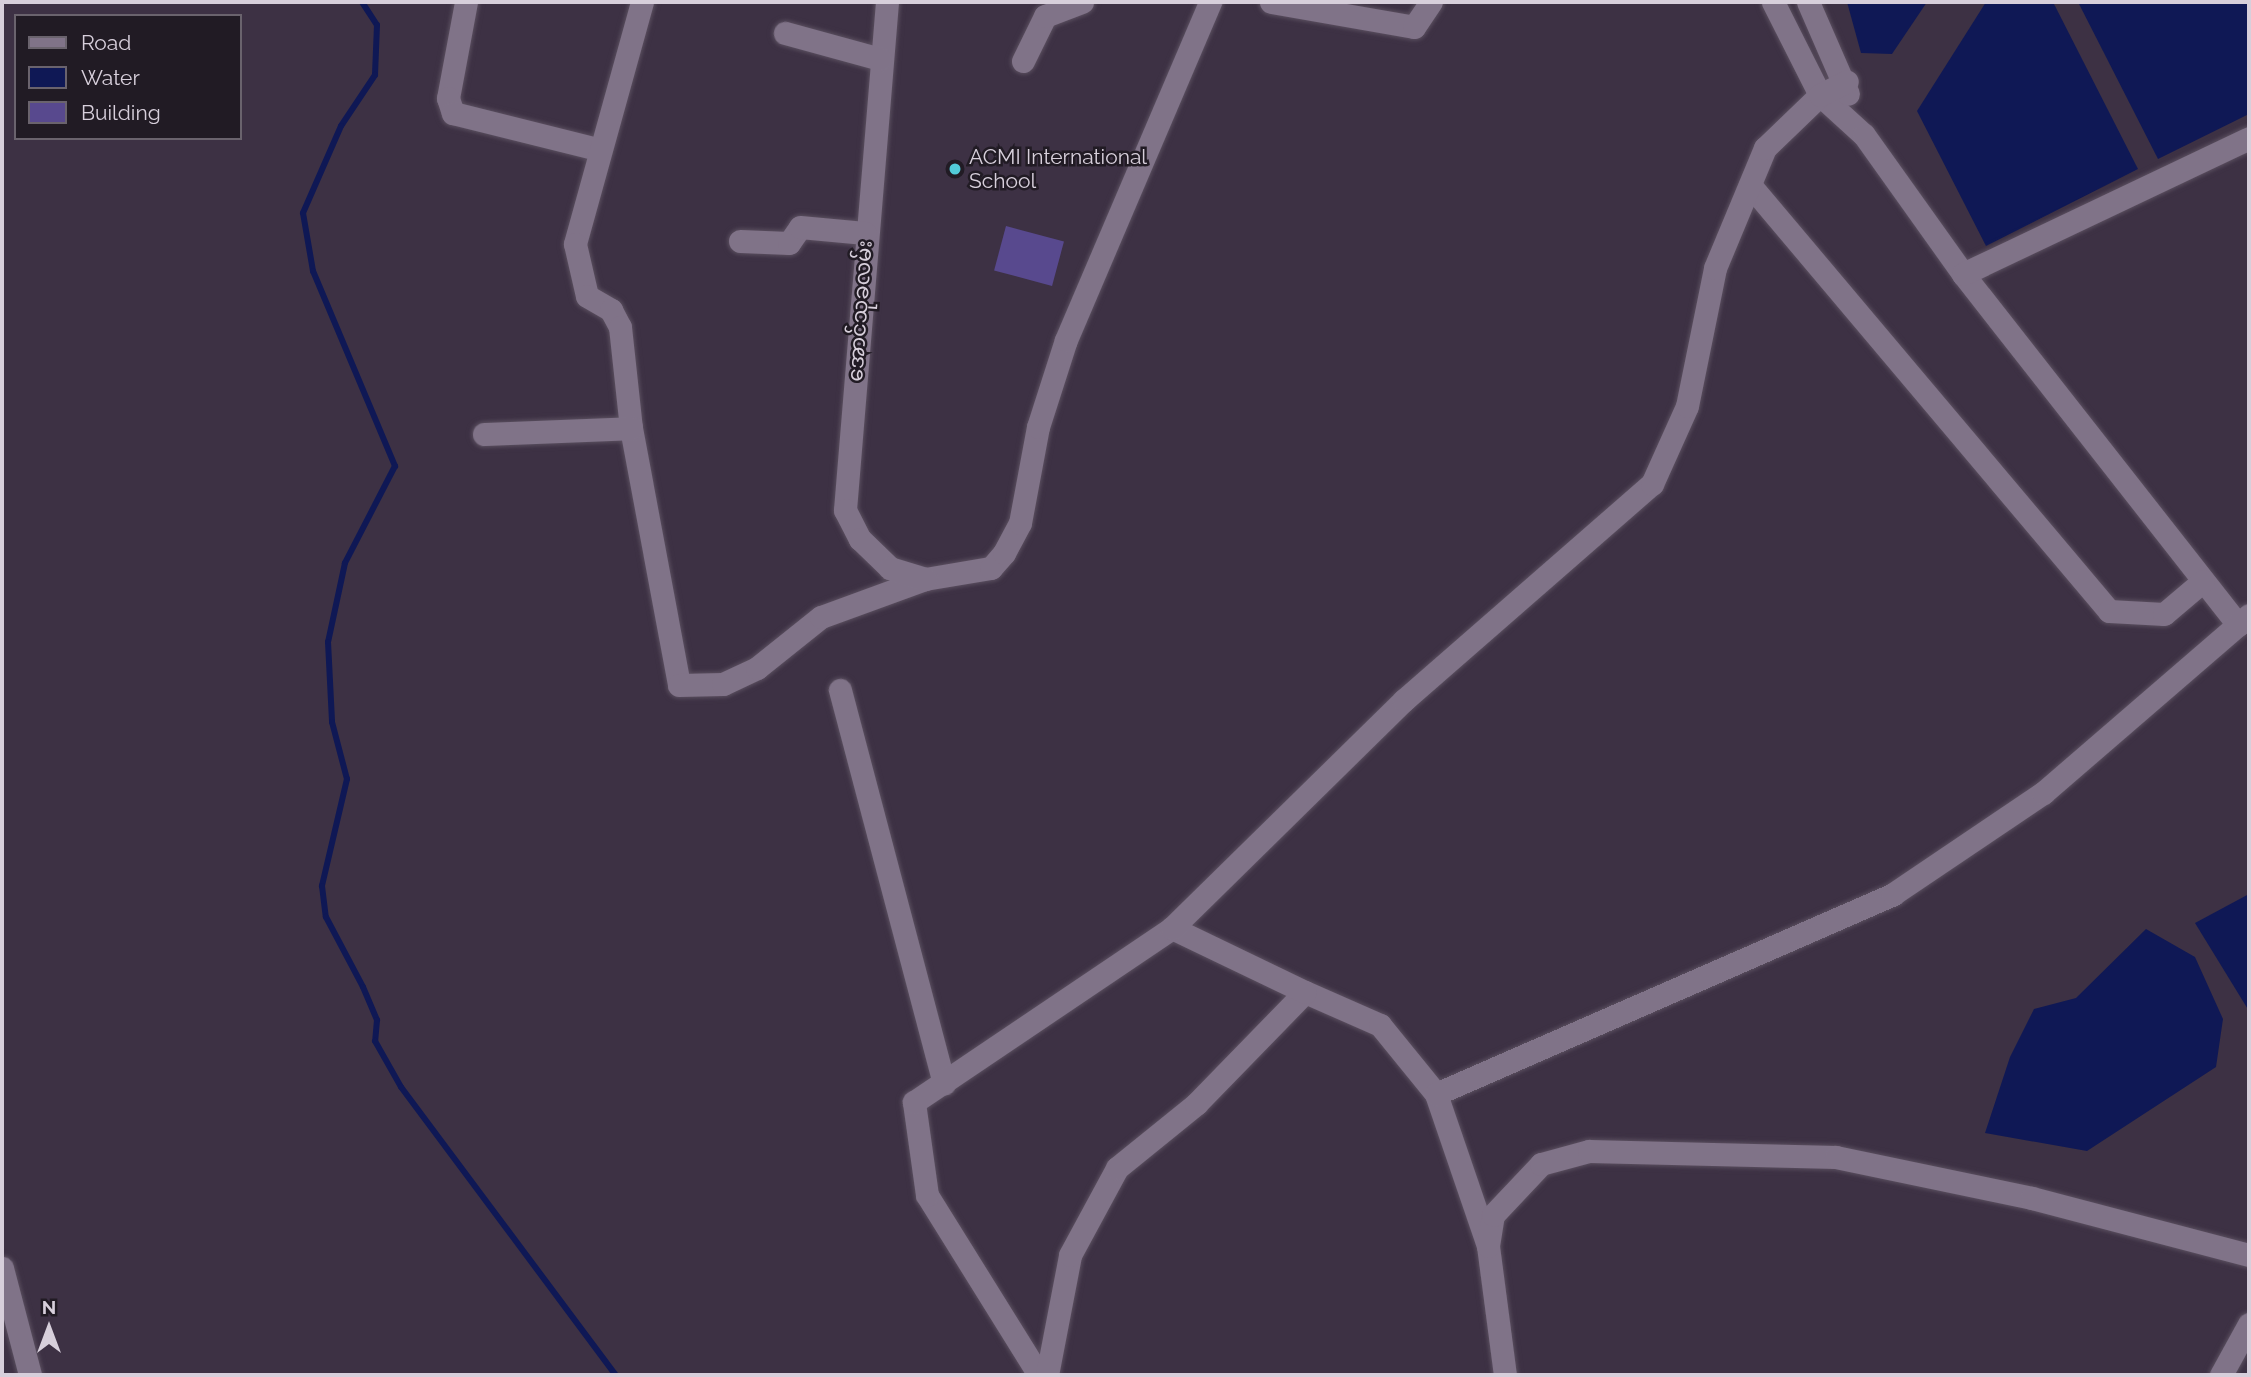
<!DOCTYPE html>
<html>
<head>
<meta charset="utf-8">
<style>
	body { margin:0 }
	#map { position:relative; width:2251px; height:1377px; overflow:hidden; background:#3d3144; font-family:Raleway,"Noto Sans Myanmar",sans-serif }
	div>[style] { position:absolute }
	.water>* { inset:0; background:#0f1855 }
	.stream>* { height:6px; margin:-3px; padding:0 3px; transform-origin:3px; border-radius:3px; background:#0f1855 }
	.building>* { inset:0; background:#58498e; transform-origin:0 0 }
	.roads { filter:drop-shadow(0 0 2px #5a4f5f) drop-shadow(0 0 2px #5a4f5f) }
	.minor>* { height:23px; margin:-11.5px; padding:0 11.5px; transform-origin:11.5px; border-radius:11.5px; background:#807388 }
	.dots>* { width:19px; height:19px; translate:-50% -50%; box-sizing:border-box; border:4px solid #211b24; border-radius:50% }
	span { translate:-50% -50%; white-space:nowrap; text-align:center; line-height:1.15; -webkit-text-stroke:5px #211b24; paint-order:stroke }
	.poi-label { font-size:21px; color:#d7cfdb }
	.left { translate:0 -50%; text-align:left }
	.street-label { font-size:21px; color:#d7cfdb }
	.frame { position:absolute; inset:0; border:4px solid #d7cfdb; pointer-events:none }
	.legend { position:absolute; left:14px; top:14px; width:228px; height:126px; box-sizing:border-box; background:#211b24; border:2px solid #6a636d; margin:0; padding:9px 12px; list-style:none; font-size:21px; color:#d7cfdb }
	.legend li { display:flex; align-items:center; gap:14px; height:35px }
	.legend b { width:35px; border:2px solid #6a636d }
	.north { position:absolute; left:14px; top:1293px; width:70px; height:70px; -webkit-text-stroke:5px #211b24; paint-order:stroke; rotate:0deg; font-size:19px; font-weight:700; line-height:28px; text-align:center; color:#d7cfdb }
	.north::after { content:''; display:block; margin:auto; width:24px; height:32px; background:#d7cfdb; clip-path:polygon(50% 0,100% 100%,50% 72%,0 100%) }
</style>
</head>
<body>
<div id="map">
	<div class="water">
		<i style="clip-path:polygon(1847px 2px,1927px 2px,1892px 54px,1861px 53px)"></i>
		<i style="clip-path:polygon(1986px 2px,2053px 2px,2138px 169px,1986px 246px,1917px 111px)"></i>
		<i style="clip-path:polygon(2078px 2px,2249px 2px,2249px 114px,2158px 159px)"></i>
		<i style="clip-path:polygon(2249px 894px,2249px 1011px,2195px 923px)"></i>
		<i style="clip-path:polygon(2146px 929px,2195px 957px,2223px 1019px,2216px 1067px,2087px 1151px,1985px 1133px,2010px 1057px,2034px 1009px,2076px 998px)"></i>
	</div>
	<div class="stream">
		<i style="left:362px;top:2px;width:27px;rotate:57deg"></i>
		<i style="left:377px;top:25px;width:50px;rotate:92.3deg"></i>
		<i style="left:375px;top:75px;width:61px;rotate:123.7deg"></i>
		<i style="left:341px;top:126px;width:95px;rotate:113.6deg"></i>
		<i style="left:303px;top:213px;width:59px;rotate:80.2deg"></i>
		<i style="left:313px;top:271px;width:212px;rotate:67.2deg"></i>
		<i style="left:395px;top:466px;width:109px;rotate:117.3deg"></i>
		<i style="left:345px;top:563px;width:81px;rotate:102.1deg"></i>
		<i style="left:328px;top:642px;width:80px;rotate:87.1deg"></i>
		<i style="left:332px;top:722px;width:59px;rotate:75.3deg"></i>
		<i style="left:347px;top:779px;width:110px;rotate:103.2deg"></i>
		<i style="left:322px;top:886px;width:31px;rotate:83deg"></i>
		<i style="left:326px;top:917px;width:79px;rotate:62.1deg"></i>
		<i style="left:363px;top:987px;width:36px;rotate:67deg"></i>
		<i style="left:377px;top:1020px;width:21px;rotate:95deg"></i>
		<i style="left:375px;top:1041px;width:53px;rotate:60.5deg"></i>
		<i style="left:401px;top:1087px;width:359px;rotate:53.3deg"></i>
	</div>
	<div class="building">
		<i style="left:1006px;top:226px;width:60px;height:46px;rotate:15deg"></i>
	</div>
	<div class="roads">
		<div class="minor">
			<i style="left:466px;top:2px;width:98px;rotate:100.6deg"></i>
			<i style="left:448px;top:98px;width:16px;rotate:72deg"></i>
			<i style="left:453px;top:113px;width:148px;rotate:14deg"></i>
			<i style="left:642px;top:2px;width:251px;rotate:105.5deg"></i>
			<i style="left:575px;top:244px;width:53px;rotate:77deg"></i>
			<i style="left:587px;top:296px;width:28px;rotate:30deg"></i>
			<i style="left:611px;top:310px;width:19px;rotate:62deg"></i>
			<i style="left:620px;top:327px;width:102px;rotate:83.8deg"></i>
			<i style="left:631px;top:428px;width:261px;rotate:79.4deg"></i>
			<i style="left:679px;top:685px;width:44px;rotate:-1.3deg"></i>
			<i style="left:723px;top:684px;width:38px;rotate:-25deg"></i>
			<i style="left:757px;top:668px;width:82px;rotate:-38.6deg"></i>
			<i style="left:821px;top:617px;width:111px;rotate:-20.1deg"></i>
			<i style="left:925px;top:579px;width:67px;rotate:-9.5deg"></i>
			<i style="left:991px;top:568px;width:20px;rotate:-49deg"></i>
			<i style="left:1004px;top:553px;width:34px;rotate:-62deg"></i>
			<i style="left:1020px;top:523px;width:98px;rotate:-79.4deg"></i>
			<i style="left:1038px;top:427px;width:91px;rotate:-72.2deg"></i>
			<i style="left:1066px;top:340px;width:367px;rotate:-66.9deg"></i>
			<i style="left:887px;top:2px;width:510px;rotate:94.73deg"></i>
			<i style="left:845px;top:510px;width:33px;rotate:63deg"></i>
			<i style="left:860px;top:539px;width:42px;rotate:44deg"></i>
			<i style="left:890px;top:568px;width:37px;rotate:17deg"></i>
			<i style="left:1271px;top:2px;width:145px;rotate:9.9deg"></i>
			<i style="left:1414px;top:27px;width:30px;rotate:-56deg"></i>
			<i style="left:1773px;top:2px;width:104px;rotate:63.2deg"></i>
			<i style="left:1820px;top:95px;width:59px;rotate:42.3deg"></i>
			<i style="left:1864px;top:135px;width:171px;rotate:54.5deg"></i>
			<i style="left:1963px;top:274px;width:446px;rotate:51.9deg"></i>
			<i style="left:1808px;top:2px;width:100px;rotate:66.5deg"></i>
			<i style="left:785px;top:33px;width:98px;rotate:15.3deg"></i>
			<i style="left:1023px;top:61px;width:50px;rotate:-63.9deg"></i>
			<i style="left:1045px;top:16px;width:40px;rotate:-21deg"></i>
			<i style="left:1750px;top:185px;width:557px;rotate:49.88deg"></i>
			<i style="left:2109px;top:611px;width:55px;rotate:3.1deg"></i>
			<i style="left:2164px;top:614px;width:51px;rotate:-40.2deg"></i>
			<i style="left:740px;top:241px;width:49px;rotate:2.3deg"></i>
			<i style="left:789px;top:243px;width:19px;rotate:-55deg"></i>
			<i style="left:800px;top:227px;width:65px;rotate:5.3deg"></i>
			<i style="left:1963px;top:274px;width:317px;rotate:-25.4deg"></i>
			<i style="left:484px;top:434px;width:147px;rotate:-2.3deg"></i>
			<i style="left:840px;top:690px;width:407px;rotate:75.2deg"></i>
			<i style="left:1305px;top:992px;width:82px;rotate:23.7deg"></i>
			<i style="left:1380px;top:1025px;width:89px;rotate:50.9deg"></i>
			<i style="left:1436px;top:1094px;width:161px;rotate:71.1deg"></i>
			<i style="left:1488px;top:1246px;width:130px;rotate:82.5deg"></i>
			<i style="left:1436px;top:1094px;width:499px;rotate:-23.6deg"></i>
			<i style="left:1893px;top:894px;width:181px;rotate:-34deg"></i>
			<i style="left:2043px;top:793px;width:272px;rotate:-40.8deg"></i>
			<i style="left:1488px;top:1246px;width:31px;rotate:-81deg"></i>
			<i style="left:1493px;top:1215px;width:70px;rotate:-46.7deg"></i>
			<i style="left:1541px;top:1164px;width:50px;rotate:-15.2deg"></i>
			<i style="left:1589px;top:1151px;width:247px;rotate:1.4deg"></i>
			<i style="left:1836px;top:1157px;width:200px;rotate:11.8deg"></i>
			<i style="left:2032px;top:1198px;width:224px;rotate:14.7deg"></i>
			<i style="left:2px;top:1268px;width:111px;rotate:75.3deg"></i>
			<i style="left:1039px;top:1375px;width:212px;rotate:-121.9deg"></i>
			<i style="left:927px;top:1195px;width:94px;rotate:-98deg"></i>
			<i style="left:914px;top:1102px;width:311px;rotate:-34deg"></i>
			<i style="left:1047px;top:1375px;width:122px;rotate:-79.1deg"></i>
			<i style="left:1070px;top:1255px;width:99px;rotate:-61.6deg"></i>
			<i style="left:1117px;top:1168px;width:102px;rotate:-39deg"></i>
			<i style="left:1196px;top:1104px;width:156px;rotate:-45.8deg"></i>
			<i style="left:1305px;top:992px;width:148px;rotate:-154.3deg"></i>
			<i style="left:1172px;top:928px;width:325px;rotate:-44.5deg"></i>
			<i style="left:1404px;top:700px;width:329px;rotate:-41.1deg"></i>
			<i style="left:1652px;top:484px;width:85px;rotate:-65.8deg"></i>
			<i style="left:1687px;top:406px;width:141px;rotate:-78.5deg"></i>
			<i style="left:1715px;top:268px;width:130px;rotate:-67.4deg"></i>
			<i style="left:1765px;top:148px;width:76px;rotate:-43.9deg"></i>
			<i style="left:1820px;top:95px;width:30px;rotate:-27deg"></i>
			<i style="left:2221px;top:1375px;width:58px;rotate:-61.2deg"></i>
		</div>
	</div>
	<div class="dots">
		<i style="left:955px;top:169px;background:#52cbd8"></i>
	</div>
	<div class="poi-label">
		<span class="left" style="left:969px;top:169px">ACMI International<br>School</span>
	</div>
	<div class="street-label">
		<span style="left:860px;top:311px;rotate:-86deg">အောင်သုခလမ်း</span>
	</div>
	<div class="frame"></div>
	<ul class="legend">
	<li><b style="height:9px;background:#807388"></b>Road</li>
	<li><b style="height:19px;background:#0f1855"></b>Water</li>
	<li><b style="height:19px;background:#58498e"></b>Building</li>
	</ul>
	<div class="north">N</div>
</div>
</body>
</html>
